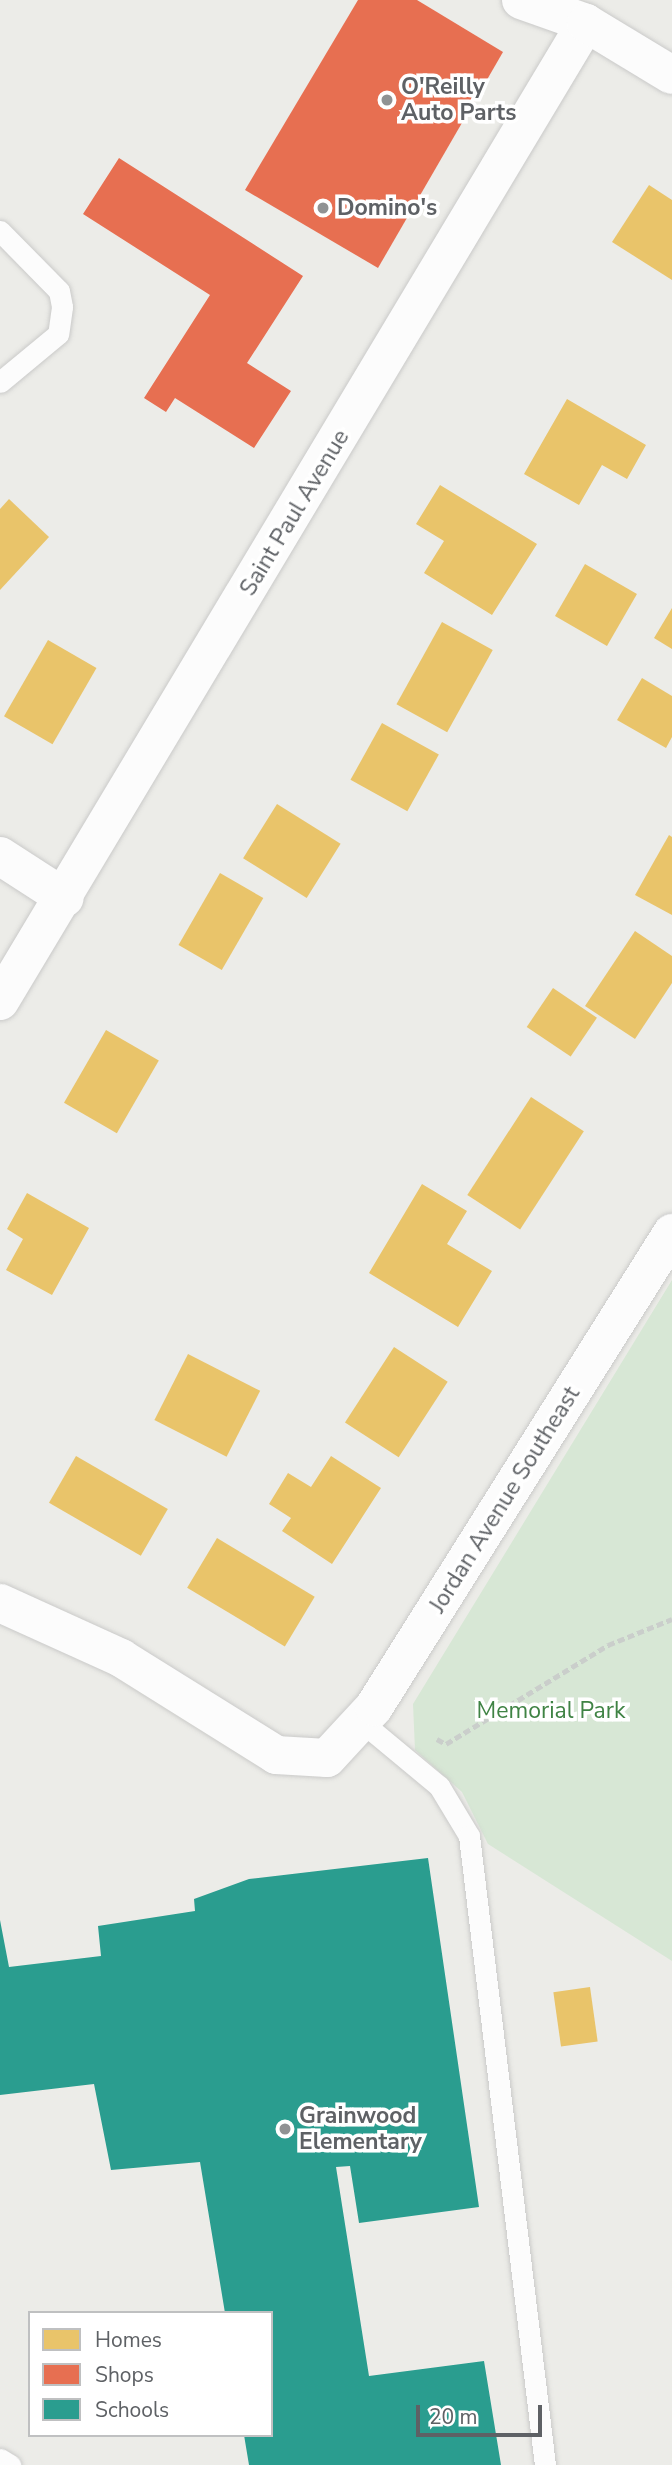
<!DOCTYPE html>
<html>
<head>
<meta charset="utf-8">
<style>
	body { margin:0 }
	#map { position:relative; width:672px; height:2465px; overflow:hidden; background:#ecece8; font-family:"Nunito Sans",sans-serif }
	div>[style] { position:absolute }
	.green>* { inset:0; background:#d7e7d5 }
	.homes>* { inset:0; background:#e9c46a; transform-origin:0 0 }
	.shops>* { inset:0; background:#e76f51 }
	.schools>* { inset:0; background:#2a9d8f }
	.path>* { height:4.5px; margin-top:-2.25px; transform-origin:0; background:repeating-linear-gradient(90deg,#cacecb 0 7px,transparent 0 10.5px) }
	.roads { filter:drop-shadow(0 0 2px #cacac9) drop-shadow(0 0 2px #cacac9) }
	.lane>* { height:21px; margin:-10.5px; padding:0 10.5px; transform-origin:10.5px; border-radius:10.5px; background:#fcfcfc }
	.street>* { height:38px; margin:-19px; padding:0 19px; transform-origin:19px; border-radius:19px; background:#fcfcfc }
	.secondary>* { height:38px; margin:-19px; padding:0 19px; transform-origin:19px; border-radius:19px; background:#fcfcfc }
	.dots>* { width:19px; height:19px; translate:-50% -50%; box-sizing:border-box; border:4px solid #fff; border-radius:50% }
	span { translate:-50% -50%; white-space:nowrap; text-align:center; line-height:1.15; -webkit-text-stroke:7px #fff; paint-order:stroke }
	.poi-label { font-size:23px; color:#5e6165; font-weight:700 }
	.left { translate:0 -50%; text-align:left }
	.street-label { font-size:23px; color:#5e6165 }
	.park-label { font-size:23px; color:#3f8344 }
	.legend { position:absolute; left:28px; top:2311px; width:245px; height:126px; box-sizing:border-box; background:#fff; border:2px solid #bfc0c1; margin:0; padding:9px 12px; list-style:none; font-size:21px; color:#5e6165 }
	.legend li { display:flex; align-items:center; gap:14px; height:35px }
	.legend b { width:35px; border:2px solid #bfc0c1 }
	.scale { position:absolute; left:416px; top:2405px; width:126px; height:32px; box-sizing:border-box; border:4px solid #5e6165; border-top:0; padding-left:9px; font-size:21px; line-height:24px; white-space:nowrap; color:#5e6165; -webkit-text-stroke:5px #fff; paint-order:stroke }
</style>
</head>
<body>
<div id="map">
	<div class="green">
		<i style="clip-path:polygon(672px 1280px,672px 1961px,488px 1844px,462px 1792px,415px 1750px,413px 1704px)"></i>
	</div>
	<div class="homes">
		<i style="clip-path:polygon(649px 185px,672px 200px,672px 280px,612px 242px)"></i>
		<i style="clip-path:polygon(567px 399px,646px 445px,627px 479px,602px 465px,579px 505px,524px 474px)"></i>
		<i style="clip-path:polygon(440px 485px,537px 544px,492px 615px,424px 573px,444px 541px,416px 524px)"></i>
		<i style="clip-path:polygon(9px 499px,49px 537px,0 590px,0 509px)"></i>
		<i style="left:585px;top:564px;width:60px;height:60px;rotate:30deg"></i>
		<i style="clip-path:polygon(672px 608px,672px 649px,654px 638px)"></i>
		<i style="left:442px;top:622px;width:58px;height:94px;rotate:29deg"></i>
		<i style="left:48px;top:640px;width:56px;height:88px;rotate:30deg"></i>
		<i style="clip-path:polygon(642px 678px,672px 696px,672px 737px,666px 748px,617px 720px)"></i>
		<i style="left:382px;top:723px;width:65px;height:65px;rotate:29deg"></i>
		<i style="left:277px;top:804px;width:75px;height:64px;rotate:32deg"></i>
		<i style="clip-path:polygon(669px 835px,672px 837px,672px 915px,635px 895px)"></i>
		<i style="left:220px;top:873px;width:50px;height:83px;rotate:30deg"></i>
		<i style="clip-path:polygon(635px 931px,672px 956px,672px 983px,635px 1039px,585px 1006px)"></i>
		<i style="left:553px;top:988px;width:53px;height:47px;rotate:34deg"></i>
		<i style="left:106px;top:1030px;width:61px;height:84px;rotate:30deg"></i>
		<i style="left:531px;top:1097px;width:63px;height:117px;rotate:33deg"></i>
		<i style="clip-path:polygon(422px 1184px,467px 1211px,447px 1244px,492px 1271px,458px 1327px,369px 1273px)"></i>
		<i style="clip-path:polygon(27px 1193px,89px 1228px,52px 1295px,6px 1270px,23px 1239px,7px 1229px)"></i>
		<i style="left:394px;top:1347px;width:64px;height:90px;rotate:33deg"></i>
		<i style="left:188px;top:1354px;width:81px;height:74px;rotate:27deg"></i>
		<i style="left:76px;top:1456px;width:106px;height:54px;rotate:30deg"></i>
		<i style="clip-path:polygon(331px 1456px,381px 1488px,332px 1564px,282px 1531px,291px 1518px,269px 1504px,288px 1473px,311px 1487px)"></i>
		<i style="left:217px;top:1538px;width:114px;height:58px;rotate:31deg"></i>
		<i style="left:590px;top:1987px;width:55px;height:37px;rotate:82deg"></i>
	</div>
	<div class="shops">
		<i style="clip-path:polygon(358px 0,417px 0,503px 52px,378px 268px,245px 190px)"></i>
		<i style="clip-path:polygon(119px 158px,303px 276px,247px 363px,291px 391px,254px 448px,175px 398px,166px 412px,144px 398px,210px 295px,83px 214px)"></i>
	</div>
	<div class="schools">
		<i style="clip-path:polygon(428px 1858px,479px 2207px,359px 2223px,350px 2166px,336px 2167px,369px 2376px,484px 2361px,501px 2465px,249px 2465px,244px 2435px,271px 2435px,271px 2313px,225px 2313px,200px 2162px,111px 2170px,94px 2084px,0 2095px,0 1920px,9px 1967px,101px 1956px,98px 1926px,195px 1911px,194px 1899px,249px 1879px)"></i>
	</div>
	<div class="path">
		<i style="left:437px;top:1739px;width:10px;rotate:29deg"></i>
		<i style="left:446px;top:1744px;width:190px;rotate:-31.4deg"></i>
		<i style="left:608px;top:1645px;width:69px;rotate:-22.1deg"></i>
	</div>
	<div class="roads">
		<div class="lane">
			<i style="left:0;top:231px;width:84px;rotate:45.5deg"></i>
			<i style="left:59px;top:291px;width:16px;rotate:79deg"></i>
			<i style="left:62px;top:307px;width:27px;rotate:98deg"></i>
			<i style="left:58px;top:334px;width:75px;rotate:140.4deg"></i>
			<i style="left:363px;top:1723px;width:99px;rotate:39.7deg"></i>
			<i style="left:439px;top:1786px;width:58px;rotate:59deg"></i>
			<i style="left:469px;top:1836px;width:634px;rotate:83.11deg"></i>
			<i style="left:0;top:2459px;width:12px;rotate:31deg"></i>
		</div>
		<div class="street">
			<i style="left:0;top:856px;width:77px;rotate:32.9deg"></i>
			<i style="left:0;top:1001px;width:1140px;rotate:-59.07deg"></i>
			<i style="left:0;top:1603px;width:133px;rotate:24.4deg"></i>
			<i style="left:121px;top:1658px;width:183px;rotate:32deg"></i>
			<i style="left:276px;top:1755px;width:51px;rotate:3.4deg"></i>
			<i style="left:327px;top:1758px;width:69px;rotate:-47.3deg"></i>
			<i style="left:374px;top:1707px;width:560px;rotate:-57.84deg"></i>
		</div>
		<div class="secondary">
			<i style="left:521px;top:0;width:69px;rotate:19.5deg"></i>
			<i style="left:586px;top:23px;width:100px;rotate:31.2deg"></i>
		</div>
	</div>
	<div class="dots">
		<i style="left:387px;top:100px;background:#909293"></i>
		<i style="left:323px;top:208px;background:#909293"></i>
		<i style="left:285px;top:2129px;background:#909293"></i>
	</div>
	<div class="poi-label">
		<span class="left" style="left:401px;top:100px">O'Reilly<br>Auto Parts</span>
		<span class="left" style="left:337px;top:208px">Domino's</span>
		<span class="left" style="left:299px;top:2129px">Grainwood<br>Elementary</span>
	</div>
	<div class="street-label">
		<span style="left:295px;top:513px;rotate:-59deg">Saint Paul Avenue</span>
		<span style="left:505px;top:1500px;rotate:-58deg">Jordan Avenue Southeast</span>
	</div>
	<div class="park-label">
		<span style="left:551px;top:1711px">Memorial Park</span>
	</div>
	<ul class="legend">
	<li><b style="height:19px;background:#e9c46a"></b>Homes</li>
	<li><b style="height:19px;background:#e76f51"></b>Shops</li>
	<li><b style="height:19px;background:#2a9d8f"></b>Schools</li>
	</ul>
	<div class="scale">20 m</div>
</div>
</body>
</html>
